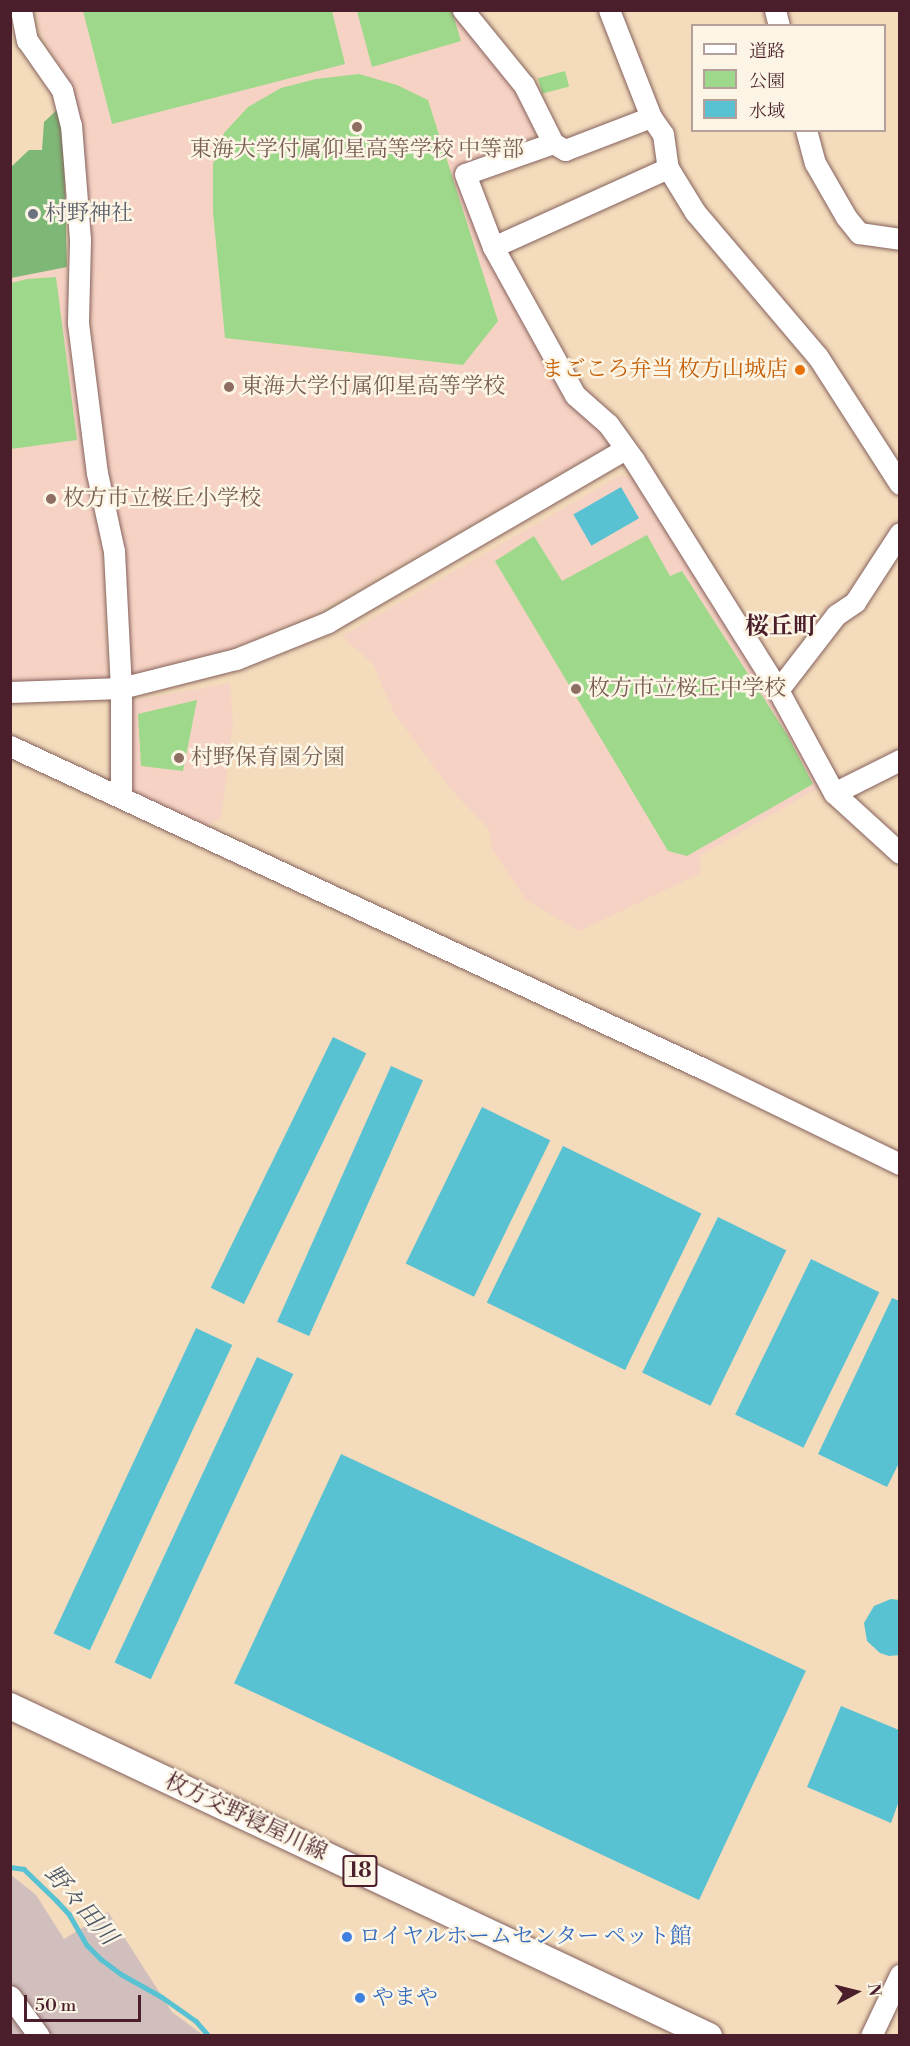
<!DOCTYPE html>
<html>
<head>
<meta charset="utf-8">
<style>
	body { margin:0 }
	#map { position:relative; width:910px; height:2046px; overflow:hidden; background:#f3dbbb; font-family:"Libre Bodoni","Noto Serif JP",serif }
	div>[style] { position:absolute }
	.built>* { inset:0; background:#f6d2c4 }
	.industrial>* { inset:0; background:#d1bfbe }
	.green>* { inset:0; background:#9ed88b; transform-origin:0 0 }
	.forest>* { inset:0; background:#7eb877 }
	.water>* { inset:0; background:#58c2d3; transform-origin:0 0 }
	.stream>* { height:4.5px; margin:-2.25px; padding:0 2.25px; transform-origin:2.25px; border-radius:2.25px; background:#58c2d3 }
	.roads { filter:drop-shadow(0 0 2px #85615d) drop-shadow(0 0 2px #85615d) }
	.minor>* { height:21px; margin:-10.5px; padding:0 10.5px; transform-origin:10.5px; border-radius:10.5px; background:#fff }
	.major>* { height:26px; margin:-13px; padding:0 13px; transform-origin:13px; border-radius:13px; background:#fff }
	.dots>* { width:16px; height:16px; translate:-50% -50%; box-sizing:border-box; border:3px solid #fcf5e5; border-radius:50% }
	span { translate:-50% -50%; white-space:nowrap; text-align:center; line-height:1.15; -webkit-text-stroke:5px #fcf5e5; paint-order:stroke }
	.shield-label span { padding:2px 4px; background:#fcf5e5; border:2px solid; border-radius:4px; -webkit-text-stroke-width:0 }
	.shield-label { font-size:21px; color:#4a1f2b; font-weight:700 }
	.education-label { font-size:22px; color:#785e54 }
	.left { translate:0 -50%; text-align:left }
	.worship-label { font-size:22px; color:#5b616d }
	.food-label { font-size:22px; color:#c56008 }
	.right { translate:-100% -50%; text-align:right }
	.street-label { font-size:22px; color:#4a1f2b }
	.shop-label { font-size:22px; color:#366cbe }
	.neighbourhood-label { font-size:24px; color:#4a1f2b; font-weight:700 }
	.water-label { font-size:24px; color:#4f5866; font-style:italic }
	.frame { position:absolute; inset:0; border:12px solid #4a1f2b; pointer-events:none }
	.legend { position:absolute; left:691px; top:24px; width:195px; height:108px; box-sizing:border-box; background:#fcf5e5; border:2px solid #b59f9b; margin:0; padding:8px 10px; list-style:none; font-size:18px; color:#4a1f2b }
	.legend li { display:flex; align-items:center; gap:12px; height:30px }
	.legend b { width:30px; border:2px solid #b59f9b }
	.north { position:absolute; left:826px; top:1962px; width:60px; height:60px; -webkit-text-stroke:4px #fcf5e5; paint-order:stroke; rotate:83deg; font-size:16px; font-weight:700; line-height:24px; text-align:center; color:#4a1f2b }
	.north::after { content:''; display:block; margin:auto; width:21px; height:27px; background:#4a1f2b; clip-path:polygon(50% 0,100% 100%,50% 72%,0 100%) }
	.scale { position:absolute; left:24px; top:1995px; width:117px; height:27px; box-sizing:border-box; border:3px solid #4a1f2b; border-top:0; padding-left:8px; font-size:18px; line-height:21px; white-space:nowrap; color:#4a1f2b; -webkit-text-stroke:4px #fcf5e5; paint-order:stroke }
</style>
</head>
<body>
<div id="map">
	<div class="built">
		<i style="clip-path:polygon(36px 11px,457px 11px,510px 79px,534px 128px,530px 145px,459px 172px,601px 425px,609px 445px,316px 613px,234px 648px,135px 674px,129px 670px,104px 467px,91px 321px,87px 223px,71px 86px,41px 34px)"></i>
		<i style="clip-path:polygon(65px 259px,82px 449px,102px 548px,108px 677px,105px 682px,11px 686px,10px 276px)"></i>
		<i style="clip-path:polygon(621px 475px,633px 478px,789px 721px,820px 787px,699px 856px,701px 873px,579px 931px,526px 900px,492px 849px,489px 829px,452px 791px,394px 713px,373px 664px,342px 636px)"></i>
		<i style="clip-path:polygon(230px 683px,233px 723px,221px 819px,204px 826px,133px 792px,125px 702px)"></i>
	</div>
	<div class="industrial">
		<i style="clip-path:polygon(10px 1874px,36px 1895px,64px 1939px,108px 1912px,172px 2012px,203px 2035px,11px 2035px)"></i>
	</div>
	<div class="green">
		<i style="clip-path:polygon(83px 11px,332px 11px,345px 64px,112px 124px)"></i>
		<i style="clip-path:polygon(357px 11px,452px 11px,461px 41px,372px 67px)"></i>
		<i style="left:565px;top:71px;width:16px;height:28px;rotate:75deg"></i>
		<i style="clip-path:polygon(359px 74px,397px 85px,428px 100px,498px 321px,463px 365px,225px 338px,213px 212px,213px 164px,224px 133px,248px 107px,281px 88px,316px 79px)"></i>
		<i style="clip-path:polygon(56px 277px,77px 440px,11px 449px,11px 283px,27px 279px)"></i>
		<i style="clip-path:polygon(647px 535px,670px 576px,682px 571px,788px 736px,813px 784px,687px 856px,668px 851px,495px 561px,534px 536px,562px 581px)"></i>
		<i style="clip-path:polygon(197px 700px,183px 771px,141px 766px,138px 714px)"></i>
	</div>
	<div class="forest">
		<i style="clip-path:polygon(59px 108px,64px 152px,67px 267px,11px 278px,11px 167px,29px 150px,42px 150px,44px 122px)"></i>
	</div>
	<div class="water">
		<i style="left:621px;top:487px;width:36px;height:55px;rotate:60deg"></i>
		<i style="left:333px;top:1037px;width:37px;height:279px;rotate:26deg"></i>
		<i style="left:391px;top:1066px;width:35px;height:280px;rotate:24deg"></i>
		<i style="left:482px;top:1107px;width:76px;height:174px;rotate:26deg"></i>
		<i style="left:563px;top:1146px;width:154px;height:174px;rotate:26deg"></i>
		<i style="left:718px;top:1217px;width:76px;height:173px;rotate:26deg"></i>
		<i style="left:811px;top:1259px;width:76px;height:173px;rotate:26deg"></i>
		<i style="clip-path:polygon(892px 1298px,900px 1301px,900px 1461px,887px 1487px,818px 1454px)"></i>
		<i style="left:196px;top:1328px;width:40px;height:337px;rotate:25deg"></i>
		<i style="left:257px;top:1357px;width:40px;height:337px;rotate:25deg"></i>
		<i style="left:341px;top:1454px;width:513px;height:253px;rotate:25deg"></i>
		<i style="clip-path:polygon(891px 1599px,899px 1600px,900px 1655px,889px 1656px,880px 1653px,867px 1641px,864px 1623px,874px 1606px)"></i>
		<i style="clip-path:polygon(841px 1706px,899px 1730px,899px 1801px,891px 1823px,807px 1787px)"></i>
	</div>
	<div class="stream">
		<i style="left:10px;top:1867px;width:14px;rotate:8deg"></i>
		<i style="left:24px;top:1869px;width:46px;rotate:44.1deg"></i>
		<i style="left:57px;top:1901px;width:18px;rotate:47deg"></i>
		<i style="left:69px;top:1914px;width:36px;rotate:60deg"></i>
		<i style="left:87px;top:1945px;width:20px;rotate:45deg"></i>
		<i style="left:101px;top:1959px;width:25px;rotate:37deg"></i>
		<i style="left:121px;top:1974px;width:47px;rotate:29.3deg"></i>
		<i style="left:162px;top:1997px;width:42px;rotate:35.2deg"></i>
		<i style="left:196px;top:2021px;width:20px;rotate:49deg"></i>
	</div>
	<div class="roads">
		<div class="minor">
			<i style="left:21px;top:10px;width:31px;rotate:79deg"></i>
			<i style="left:27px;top:40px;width:61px;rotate:55deg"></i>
			<i style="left:62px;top:90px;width:36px;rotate:76deg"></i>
			<i style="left:71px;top:125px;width:115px;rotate:85.5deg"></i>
			<i style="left:80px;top:240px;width:83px;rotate:91.4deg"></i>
			<i style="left:78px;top:323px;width:151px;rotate:82.8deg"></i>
			<i style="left:97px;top:473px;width:80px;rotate:77.7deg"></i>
			<i style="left:114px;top:551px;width:137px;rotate:87.1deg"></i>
			<i style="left:121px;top:688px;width:109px;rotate:90deg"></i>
			<i style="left:463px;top:10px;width:97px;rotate:50.9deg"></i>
			<i style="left:524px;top:85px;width:65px;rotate:63.4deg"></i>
			<i style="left:553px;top:143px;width:14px;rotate:30deg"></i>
			<i style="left:565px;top:150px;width:92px;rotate:-21deg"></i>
			<i style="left:651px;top:117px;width:21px;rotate:55deg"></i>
			<i style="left:663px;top:134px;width:34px;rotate:82deg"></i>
			<i style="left:668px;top:168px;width:52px;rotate:58.5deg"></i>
			<i style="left:695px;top:212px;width:190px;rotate:49.7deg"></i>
			<i style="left:818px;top:357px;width:151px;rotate:57.2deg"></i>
			<i style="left:609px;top:10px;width:115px;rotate:68.6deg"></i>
			<i style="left:775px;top:10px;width:16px;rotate:76deg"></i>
			<i style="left:806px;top:130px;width:34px;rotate:75deg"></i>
			<i style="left:815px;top:163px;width:62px;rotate:60.1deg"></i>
			<i style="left:846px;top:217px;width:21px;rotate:51deg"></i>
			<i style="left:859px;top:233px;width:41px;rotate:8.3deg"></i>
			<i style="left:553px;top:143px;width:93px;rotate:160.6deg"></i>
			<i style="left:465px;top:174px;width:78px;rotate:69deg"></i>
			<i style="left:493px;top:247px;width:169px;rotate:61deg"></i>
			<i style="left:575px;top:395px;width:44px;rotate:41.3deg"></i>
			<i style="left:608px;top:424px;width:44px;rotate:54.2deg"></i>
			<i style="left:634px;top:460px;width:271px;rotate:57.9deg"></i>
			<i style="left:778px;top:690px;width:117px;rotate:61.5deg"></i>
			<i style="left:834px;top:793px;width:89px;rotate:42.3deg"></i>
			<i style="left:493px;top:247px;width:192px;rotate:-24.3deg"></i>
			<i style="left:778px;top:690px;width:95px;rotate:-52.3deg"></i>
			<i style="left:836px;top:615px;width:23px;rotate:-34deg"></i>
			<i style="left:855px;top:602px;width:82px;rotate:-56.9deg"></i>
			<i style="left:10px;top:692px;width:111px;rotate:-2.1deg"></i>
			<i style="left:121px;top:688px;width:119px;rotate:-14.2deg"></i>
			<i style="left:236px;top:659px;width:99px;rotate:-21.9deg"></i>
			<i style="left:328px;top:622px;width:344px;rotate:-30.2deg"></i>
			<i style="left:10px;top:746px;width:765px;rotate:24.96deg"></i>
			<i style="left:704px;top:1069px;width:218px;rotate:25.9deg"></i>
			<i style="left:834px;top:793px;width:74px;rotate:-26.6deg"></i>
			<i style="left:10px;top:1996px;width:49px;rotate:54.1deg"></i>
			<i style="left:871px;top:2036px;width:68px;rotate:-64.6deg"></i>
		</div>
		<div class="major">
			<i style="left:10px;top:1706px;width:773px;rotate:25.27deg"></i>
		</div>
	</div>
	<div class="dots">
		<i style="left:357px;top:127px;background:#8d6e63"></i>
		<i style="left:33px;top:214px;background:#6b7280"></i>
		<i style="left:800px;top:370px;background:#e8710a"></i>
		<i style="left:229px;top:387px;background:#8d6e63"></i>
		<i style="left:51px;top:499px;background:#8d6e63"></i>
		<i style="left:576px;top:689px;background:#8d6e63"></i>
		<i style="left:179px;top:758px;background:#8d6e63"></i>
		<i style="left:347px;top:1937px;background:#3f7fe0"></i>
		<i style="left:360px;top:1998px;background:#3f7fe0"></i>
	</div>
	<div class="shield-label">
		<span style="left:360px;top:1871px">18</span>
	</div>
	<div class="education-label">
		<span style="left:357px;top:150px">東海大学付属仰星高等学校 中等部</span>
		<span class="left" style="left:241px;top:387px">東海大学付属仰星高等学校</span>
		<span class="left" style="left:63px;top:499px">枚方市立桜丘小学校</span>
		<span class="left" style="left:588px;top:689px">枚方市立桜丘中学校</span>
		<span class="left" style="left:191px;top:758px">村野保育園分園</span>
	</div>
	<div class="worship-label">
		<span class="left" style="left:45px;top:214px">村野神社</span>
	</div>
	<div class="food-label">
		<span class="right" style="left:788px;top:370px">まごころ弁当 枚方山城店</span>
	</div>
	<div class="street-label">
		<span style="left:246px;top:1817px;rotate:25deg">枚方交野寝屋川線</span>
	</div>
	<div class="shop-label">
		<span class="left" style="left:359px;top:1937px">ロイヤルホームセンター ペット館</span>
		<span class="left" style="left:372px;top:1998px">やまや</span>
	</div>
	<div class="neighbourhood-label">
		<span style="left:781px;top:628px">桜丘町</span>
	</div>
	<div class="water-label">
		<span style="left:80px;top:1906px;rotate:49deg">野々田川</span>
	</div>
	<div class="frame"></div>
	<ul class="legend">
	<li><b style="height:8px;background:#fff"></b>道路</li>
	<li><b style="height:16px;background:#9ed88b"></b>公園</li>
	<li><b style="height:16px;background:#58c2d3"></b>水域</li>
	</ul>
	<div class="north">N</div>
	<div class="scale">50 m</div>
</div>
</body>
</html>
